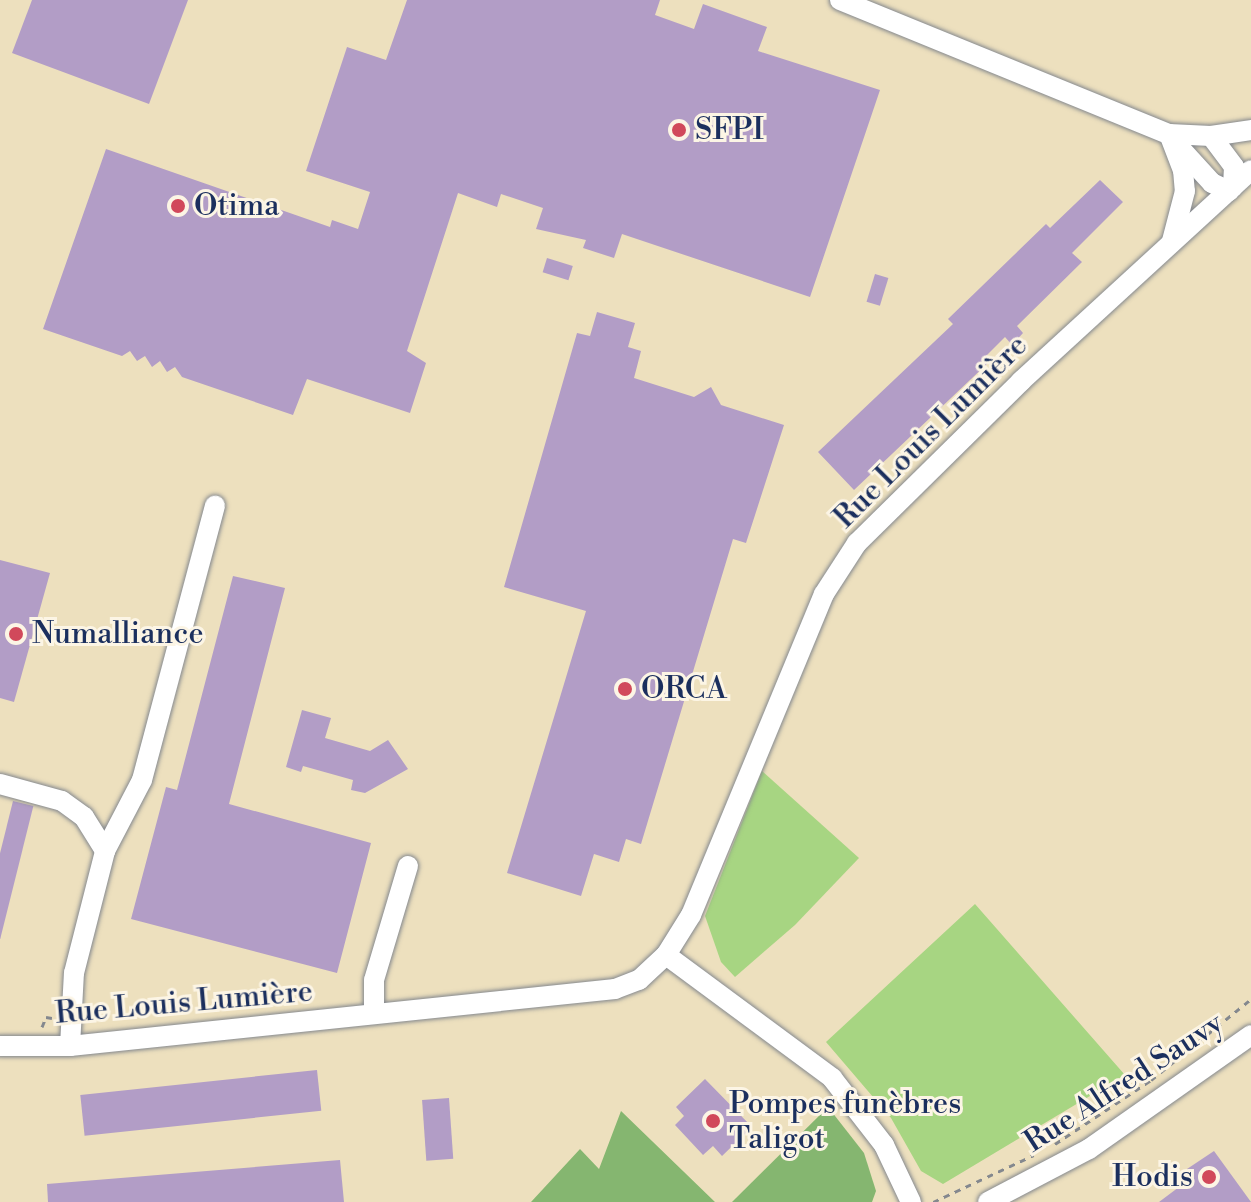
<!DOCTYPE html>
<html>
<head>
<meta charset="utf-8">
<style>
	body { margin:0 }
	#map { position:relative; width:1251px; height:1202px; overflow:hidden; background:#ede0be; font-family:"Libre Bodoni",serif }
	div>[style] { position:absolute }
	.green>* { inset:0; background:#a7d582 }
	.forest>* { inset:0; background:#85b670 }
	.building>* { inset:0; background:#b29dc6; transform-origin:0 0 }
	.path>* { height:3px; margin-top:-1.5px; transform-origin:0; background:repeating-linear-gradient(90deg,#84888e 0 6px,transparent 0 12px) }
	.roads { filter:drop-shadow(0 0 2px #84888e) drop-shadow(0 0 2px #84888e) }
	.minor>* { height:20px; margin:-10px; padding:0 10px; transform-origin:10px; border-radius:10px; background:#fff }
	.dots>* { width:22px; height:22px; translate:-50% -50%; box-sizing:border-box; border:4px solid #fcf5e5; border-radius:50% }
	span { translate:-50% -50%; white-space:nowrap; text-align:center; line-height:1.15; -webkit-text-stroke:6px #fcf5e5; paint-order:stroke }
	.poi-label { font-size:30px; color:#1b2f5e }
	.left { translate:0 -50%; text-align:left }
	.right { translate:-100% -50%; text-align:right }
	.street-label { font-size:30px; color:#1b2f5e }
</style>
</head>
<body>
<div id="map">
	<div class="green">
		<i style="clip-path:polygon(762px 771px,859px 858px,795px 925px,735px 977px,721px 962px,705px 916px)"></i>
		<i style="clip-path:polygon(975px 904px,1125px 1075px,943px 1184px,921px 1171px,891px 1118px,826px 1042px)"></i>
	</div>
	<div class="forest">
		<i style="clip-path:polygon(828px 1107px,864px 1153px,876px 1191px,872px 1202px,732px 1202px)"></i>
		<i style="clip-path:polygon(621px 1111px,715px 1202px,531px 1202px,580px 1149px,599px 1169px)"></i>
	</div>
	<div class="building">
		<i style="clip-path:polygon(32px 0,188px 0,149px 104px,12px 53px)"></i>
		<i style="clip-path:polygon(407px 0,660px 0,655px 15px,694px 29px,703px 4px,767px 27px,758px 51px,880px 90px,810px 297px,622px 234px,614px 258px,583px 248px,586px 240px,536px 229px,543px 208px,501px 194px,497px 207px,458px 193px,407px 351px,426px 363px,410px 413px,307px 379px,293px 415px,182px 377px,175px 367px,167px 372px,160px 361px,152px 367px,145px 356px,137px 361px,130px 351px,122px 356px,43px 329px,106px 149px,330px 227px,332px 220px,358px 229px,370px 192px,306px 171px,347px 47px,386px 60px)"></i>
		<i style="clip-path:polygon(1100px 180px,1123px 202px,1072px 253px,1082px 262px,1017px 326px,1023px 333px,1012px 345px,1005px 337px,985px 357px,989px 362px,854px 490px,818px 452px,953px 324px,948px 319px,1046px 224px,1050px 228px)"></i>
		<i style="left:547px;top:258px;width:27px;height:15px;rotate:17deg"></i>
		<i style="left:875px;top:274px;width:14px;height:29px;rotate:17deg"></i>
		<i style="clip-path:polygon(597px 312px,635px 323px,628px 347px,641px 351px,634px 378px,694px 397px,711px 387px,721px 405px,784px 425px,746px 543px,733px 539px,641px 844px,626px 839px,619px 862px,594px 854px,581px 896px,507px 873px,586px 611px,504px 587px,577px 333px,590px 336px)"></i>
		<i style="clip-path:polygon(0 560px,50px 573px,14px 702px,0 698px)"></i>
		<i style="clip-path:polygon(233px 576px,285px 588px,229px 804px,371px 843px,337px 973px,131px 919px,166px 787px,177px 790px)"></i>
		<i style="clip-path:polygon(302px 710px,331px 718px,325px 738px,370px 751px,388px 740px,408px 769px,365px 793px,351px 790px,353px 780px,303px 766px,301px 772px,286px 767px)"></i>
		<i style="left:13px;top:801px;width:21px;height:137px;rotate:14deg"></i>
		<i style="left:317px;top:1070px;width:41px;height:238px;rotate:84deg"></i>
		<i style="clip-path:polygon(705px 1079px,752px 1127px,722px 1156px,713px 1146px,703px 1155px,675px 1125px,684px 1116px,676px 1107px)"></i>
		<i style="left:449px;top:1098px;width:61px;height:27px;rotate:86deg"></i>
		<i style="clip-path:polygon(1214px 1151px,1251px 1202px,1159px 1202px,1187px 1181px,1181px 1173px)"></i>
		<i style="clip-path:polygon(340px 1160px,344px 1202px,48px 1202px,47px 1184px)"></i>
	</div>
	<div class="path">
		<i style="left:42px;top:1027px;width:11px;rotate:-68deg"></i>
		<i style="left:46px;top:1017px;width:6px;rotate:9deg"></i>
		<i style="left:1055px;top:1144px;width:115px;rotate:-33.7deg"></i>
		<i style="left:1151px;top:1080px;width:129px;rotate:-39deg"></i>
		<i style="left:933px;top:1202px;width:111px;rotate:-25deg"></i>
	</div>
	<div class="roads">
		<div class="minor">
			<i style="left:840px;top:0;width:355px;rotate:22.2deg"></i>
			<i style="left:1169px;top:134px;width:42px;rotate:2.7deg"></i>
			<i style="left:1211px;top:136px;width:40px;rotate:-8.5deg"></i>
			<i style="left:1169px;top:134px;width:39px;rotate:69deg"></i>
			<i style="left:1183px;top:170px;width:21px;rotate:85deg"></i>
			<i style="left:1185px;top:191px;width:52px;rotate:104.6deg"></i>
			<i style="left:1211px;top:136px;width:39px;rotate:53deg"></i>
			<i style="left:1234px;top:167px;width:20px;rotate:93deg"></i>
			<i style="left:1181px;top:149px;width:46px;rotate:47.6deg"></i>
			<i style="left:1212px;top:183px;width:19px;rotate:25deg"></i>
			<i style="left:0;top:784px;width:64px;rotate:15.3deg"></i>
			<i style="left:62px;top:801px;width:27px;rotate:36deg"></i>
			<i style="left:84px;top:817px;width:40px;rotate:58deg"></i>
			<i style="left:666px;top:955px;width:207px;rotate:36.5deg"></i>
			<i style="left:832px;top:1078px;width:85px;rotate:52.2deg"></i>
			<i style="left:884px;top:1145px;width:63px;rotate:64.7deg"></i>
			<i style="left:374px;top:1014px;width:34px;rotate:-90deg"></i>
			<i style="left:374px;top:980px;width:119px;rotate:-73.4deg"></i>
			<i style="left:0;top:1046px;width:70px"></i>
			<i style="left:70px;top:1046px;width:548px;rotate:-5.97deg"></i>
			<i style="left:615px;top:989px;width:26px;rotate:-21deg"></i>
			<i style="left:639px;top:980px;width:37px;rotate:-43deg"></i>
			<i style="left:666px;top:955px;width:47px;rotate:-58deg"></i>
			<i style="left:691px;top:915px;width:347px;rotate:-67.5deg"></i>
			<i style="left:824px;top:594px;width:61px;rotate:-57.1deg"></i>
			<i style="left:857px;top:543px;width:231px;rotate:-44.6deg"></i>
			<i style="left:1021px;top:381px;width:312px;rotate:-42.5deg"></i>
			<i style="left:70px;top:1046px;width:73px;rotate:-86.9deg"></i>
			<i style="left:74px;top:973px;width:126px;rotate:-75.7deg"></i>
			<i style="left:105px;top:851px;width:80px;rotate:-62.5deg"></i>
			<i style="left:142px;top:780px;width:284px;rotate:-75.1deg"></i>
			<i style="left:988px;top:1202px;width:114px;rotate:-27.7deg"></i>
			<i style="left:1089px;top:1149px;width:198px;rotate:-35.1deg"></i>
		</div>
	</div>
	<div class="dots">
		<i style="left:679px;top:130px;background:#d1495b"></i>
		<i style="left:178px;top:206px;background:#d1495b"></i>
		<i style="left:16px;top:634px;background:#d1495b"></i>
		<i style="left:625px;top:689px;background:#d1495b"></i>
		<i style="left:713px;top:1121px;background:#d1495b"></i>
		<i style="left:1209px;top:1177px;background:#d1495b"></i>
	</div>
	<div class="poi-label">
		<span class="left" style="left:695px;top:130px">SFPI</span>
		<span class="left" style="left:194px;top:206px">Otima</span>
		<span class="left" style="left:32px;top:634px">Numalliance</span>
		<span class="left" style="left:641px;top:689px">ORCA</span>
		<span class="left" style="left:729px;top:1121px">Pompes funèbres<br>Taligot</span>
		<span class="right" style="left:1193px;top:1177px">Hodis</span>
	</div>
	<div class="street-label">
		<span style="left:931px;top:432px;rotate:-45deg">Rue Louis Lumière</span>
		<span style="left:184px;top:1003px;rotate:-5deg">Rue Louis Lumière</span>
		<span style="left:1124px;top:1083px;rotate:-33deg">Rue Alfred Sauvy</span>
	</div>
</div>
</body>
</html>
